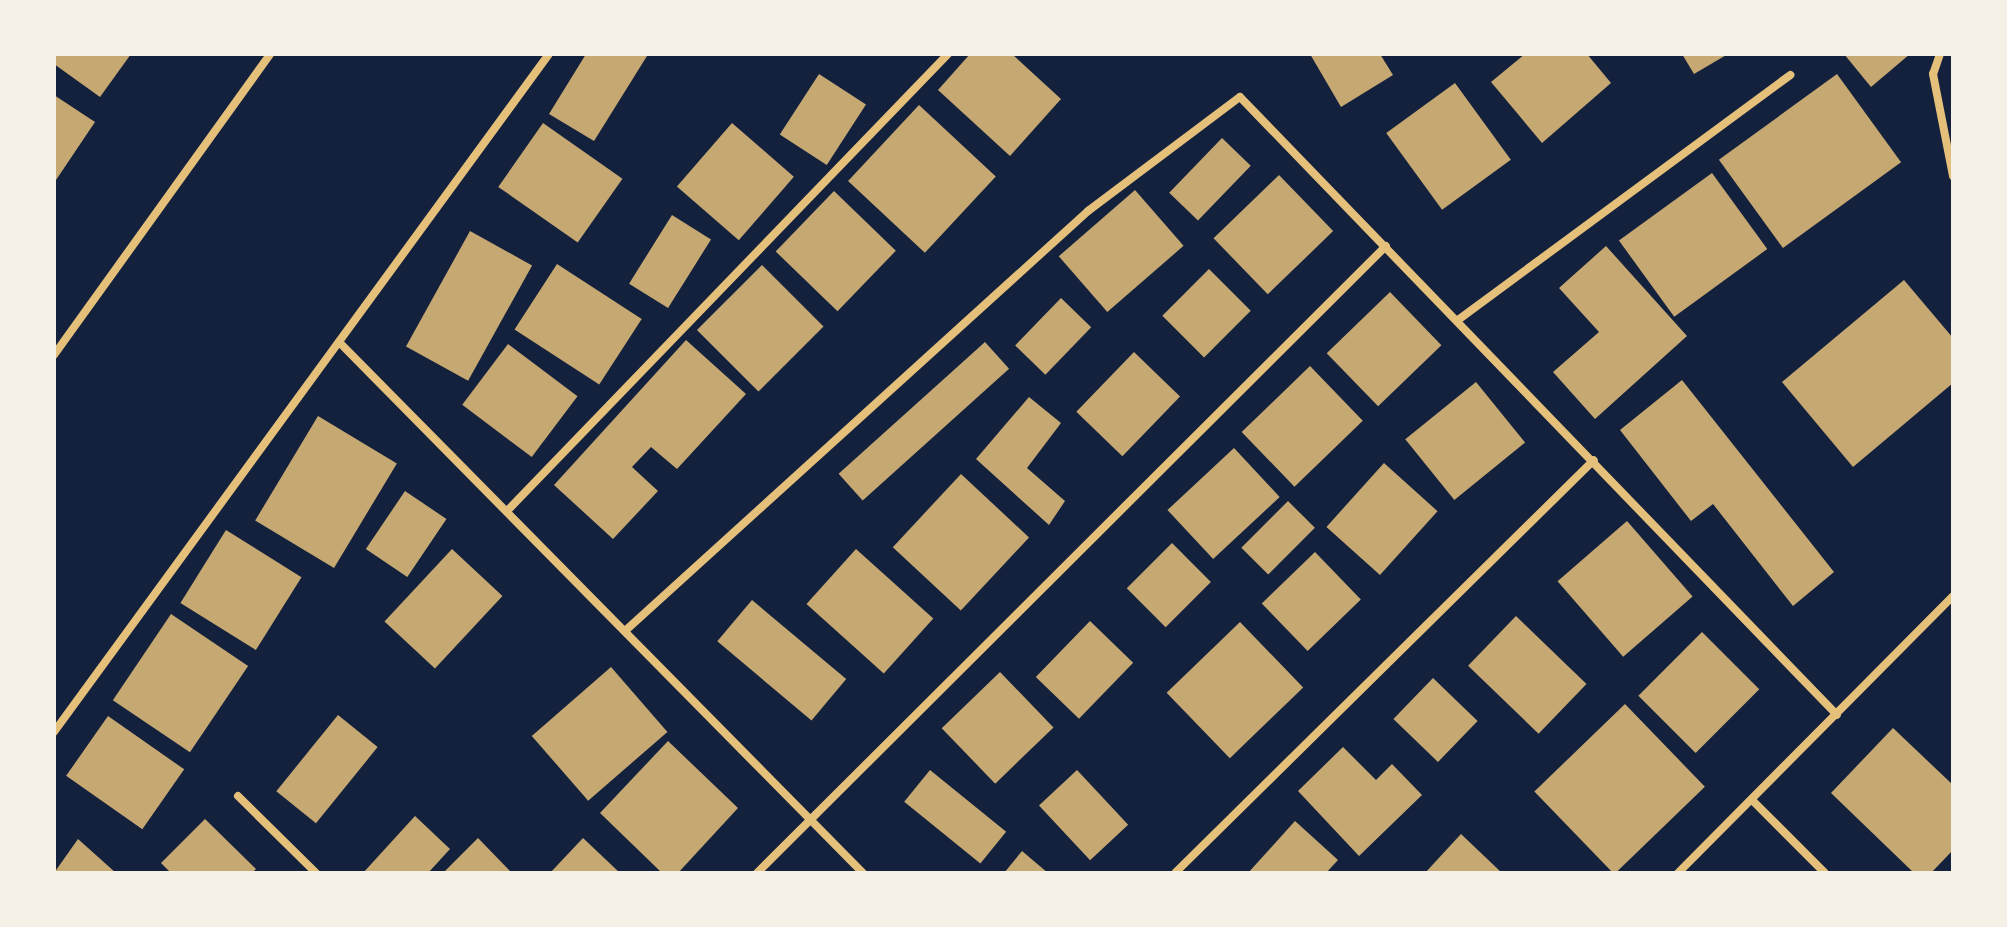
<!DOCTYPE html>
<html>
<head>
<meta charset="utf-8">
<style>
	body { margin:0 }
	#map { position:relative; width:2007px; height:927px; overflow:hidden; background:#14213d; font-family:Georgia,serif }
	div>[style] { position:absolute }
	.building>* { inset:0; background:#c6a872; transform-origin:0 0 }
	.minor>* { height:8px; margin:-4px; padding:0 4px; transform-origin:4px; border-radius:4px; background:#e5c07b }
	span { translate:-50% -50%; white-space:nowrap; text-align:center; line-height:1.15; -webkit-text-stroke:6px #f6f1e7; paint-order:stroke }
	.frame { position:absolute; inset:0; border:56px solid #f6f1e7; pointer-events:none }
</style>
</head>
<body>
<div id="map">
	<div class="building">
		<i style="clip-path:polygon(54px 54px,131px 54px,100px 97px,54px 64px)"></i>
		<i style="clip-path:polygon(586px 54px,647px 56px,594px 141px,549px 114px)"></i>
		<i style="clip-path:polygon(970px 54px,1012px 54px,1061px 99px,1010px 156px,938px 90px)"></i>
		<i style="clip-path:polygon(1310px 54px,1380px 54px,1393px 75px,1341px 107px)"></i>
		<i style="clip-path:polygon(1525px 54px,1587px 54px,1611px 83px,1542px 143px,1491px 82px)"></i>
		<i style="clip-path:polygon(1682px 54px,1728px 54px,1694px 74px)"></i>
		<i style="clip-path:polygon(1844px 54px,1910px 54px,1871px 87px)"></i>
		<i style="left:819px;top:74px;width:56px;height:72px;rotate:33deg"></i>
		<i style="left:1837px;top:74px;width:109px;height:146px;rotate:54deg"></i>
		<i style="left:1455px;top:83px;width:95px;height:85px;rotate:54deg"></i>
		<i style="clip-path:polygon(54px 95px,95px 122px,54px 183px)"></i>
		<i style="left:919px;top:105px;width:105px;height:104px;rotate:43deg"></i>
		<i style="left:543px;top:123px;width:97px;height:78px;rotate:35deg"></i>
		<i style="left:732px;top:123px;width:82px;height:84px;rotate:41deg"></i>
		<i style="left:1222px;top:138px;width:40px;height:76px;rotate:44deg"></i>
		<i style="left:1712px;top:173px;width:94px;height:115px;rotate:54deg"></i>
		<i style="left:1279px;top:175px;width:78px;height:91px;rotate:46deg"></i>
		<i style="left:1135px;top:190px;width:74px;height:101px;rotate:49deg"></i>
		<i style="left:834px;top:191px;width:86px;height:84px;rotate:44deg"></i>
		<i style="left:672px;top:215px;width:46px;height:81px;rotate:32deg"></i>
		<i style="left:470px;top:231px;width:71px;height:132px;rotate:29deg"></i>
		<i style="clip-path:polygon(1606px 246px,1687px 336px,1595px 419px,1553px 372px,1599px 332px,1559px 288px)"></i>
		<i style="left:557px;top:264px;width:101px;height:78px;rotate:33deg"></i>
		<i style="left:762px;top:265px;width:87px;height:92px;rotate:45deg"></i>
		<i style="left:1209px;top:269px;width:59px;height:66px;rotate:45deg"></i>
		<i style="clip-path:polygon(1904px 280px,1953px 338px,1953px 383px,1853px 467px,1782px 382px)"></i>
		<i style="left:1390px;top:292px;width:74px;height:88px;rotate:46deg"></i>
		<i style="left:1061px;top:298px;width:42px;height:66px;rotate:44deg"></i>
		<i style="clip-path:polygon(686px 340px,746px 394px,677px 469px,651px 447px,632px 467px,658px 491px,613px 539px,554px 485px)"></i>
		<i style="left:985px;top:342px;width:36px;height:197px;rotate:48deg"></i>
		<i style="left:508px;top:344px;width:87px;height:76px;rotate:37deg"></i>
		<i style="left:1134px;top:352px;width:64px;height:83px;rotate:44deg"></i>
		<i style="left:1310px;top:366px;width:76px;height:95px;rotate:46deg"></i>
		<i style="clip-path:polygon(1682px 380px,1834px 572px,1793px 606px,1713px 504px,1691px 521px,1620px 430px)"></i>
		<i style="left:1476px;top:382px;width:78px;height:91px;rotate:51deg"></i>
		<i style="clip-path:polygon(1029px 397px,1061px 423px,1027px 468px,1065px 501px,1049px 525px,976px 459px)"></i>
		<i style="left:318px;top:416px;width:92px;height:122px;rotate:31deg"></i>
		<i style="left:1234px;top:448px;width:67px;height:91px;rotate:47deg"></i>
		<i style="left:1384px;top:463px;width:72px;height:86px;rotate:42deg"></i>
		<i style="left:961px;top:474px;width:93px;height:100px;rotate:43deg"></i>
		<i style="left:405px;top:491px;width:50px;height:70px;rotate:34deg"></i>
		<i style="left:1288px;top:501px;width:38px;height:66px;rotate:45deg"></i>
		<i style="left:1627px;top:521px;width:100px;height:92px;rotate:49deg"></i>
		<i style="left:226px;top:530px;width:89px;height:86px;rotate:32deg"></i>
		<i style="left:1172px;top:543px;width:55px;height:64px;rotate:45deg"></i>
		<i style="left:452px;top:549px;width:69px;height:99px;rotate:43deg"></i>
		<i style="left:856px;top:549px;width:104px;height:74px;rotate:42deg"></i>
		<i style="left:1315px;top:552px;width:66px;height:74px;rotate:46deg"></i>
		<i style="left:752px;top:600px;width:123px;height:54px;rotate:40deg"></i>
		<i style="left:171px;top:614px;width:93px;height:104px;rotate:34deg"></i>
		<i style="left:1516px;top:616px;width:98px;height:69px;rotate:44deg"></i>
		<i style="left:1090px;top:621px;width:60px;height:78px;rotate:44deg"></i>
		<i style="left:1240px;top:622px;width:91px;height:102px;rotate:46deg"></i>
		<i style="left:1702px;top:632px;width:81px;height:90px;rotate:45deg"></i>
		<i style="left:611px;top:667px;width:86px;height:105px;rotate:49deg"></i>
		<i style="left:1000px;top:672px;width:77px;height:81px;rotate:46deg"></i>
		<i style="left:1433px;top:678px;width:62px;height:57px;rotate:44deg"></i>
		<i style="left:1625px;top:704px;width:115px;height:126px;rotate:46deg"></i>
		<i style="left:338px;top:715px;width:51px;height:98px;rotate:39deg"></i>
		<i style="left:108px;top:716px;width:93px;height:73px;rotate:35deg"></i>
		<i style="clip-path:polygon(1893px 728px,1953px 785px,1953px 850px,1931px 873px,1914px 873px,1831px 793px)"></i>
		<i style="clip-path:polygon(668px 741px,738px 808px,678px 873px,662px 873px,600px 813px)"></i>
		<i style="clip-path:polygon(1343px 747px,1376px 780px,1392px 764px,1422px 795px,1359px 856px,1298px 791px)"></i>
		<i style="left:930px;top:770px;width:98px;height:41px;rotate:39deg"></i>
		<i style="left:1077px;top:770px;width:75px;height:52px;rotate:47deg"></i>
		<i style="clip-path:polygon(415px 816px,450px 849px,428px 873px,363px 873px)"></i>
		<i style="clip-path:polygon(205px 819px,256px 869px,252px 873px,171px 873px,161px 863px)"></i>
		<i style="clip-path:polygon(1295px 821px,1338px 860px,1326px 873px,1248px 873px)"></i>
		<i style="clip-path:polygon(1461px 834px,1502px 873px,1425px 873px)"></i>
		<i style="clip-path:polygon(478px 838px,512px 873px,443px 873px)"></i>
		<i style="clip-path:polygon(583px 838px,620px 873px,550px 873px)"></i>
		<i style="clip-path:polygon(78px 839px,116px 873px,54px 873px)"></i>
		<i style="clip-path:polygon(1022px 851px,1048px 873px,1004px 873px)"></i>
	</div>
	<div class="minor">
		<i style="left:1940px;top:54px;width:21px;rotate:109deg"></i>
		<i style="left:1933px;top:74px;width:104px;rotate:78.9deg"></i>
		<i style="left:1458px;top:320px;width:413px;rotate:-36.4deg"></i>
		<i style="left:339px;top:342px;width:746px;rotate:45.38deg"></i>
		<i style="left:54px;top:355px;width:370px;rotate:-54.3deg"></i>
		<i style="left:507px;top:511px;width:635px;rotate:-46.02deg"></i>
		<i style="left:625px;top:631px;width:625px;rotate:-42.21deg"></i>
		<i style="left:1088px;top:211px;width:190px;rotate:-36.9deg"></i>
		<i style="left:1240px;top:97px;width:859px;rotate:45.99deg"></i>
		<i style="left:54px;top:732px;width:839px;rotate:-53.87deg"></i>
		<i style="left:238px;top:796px;width:110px;rotate:44.6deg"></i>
		<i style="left:1752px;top:800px;width:103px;rotate:45deg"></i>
		<i style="left:757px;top:873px;width:888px;rotate:-44.91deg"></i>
		<i style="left:1175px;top:873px;width:588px;rotate:-44.59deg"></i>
		<i style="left:1678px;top:873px;width:390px;rotate:-45.2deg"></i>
	</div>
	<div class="frame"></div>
</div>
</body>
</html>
